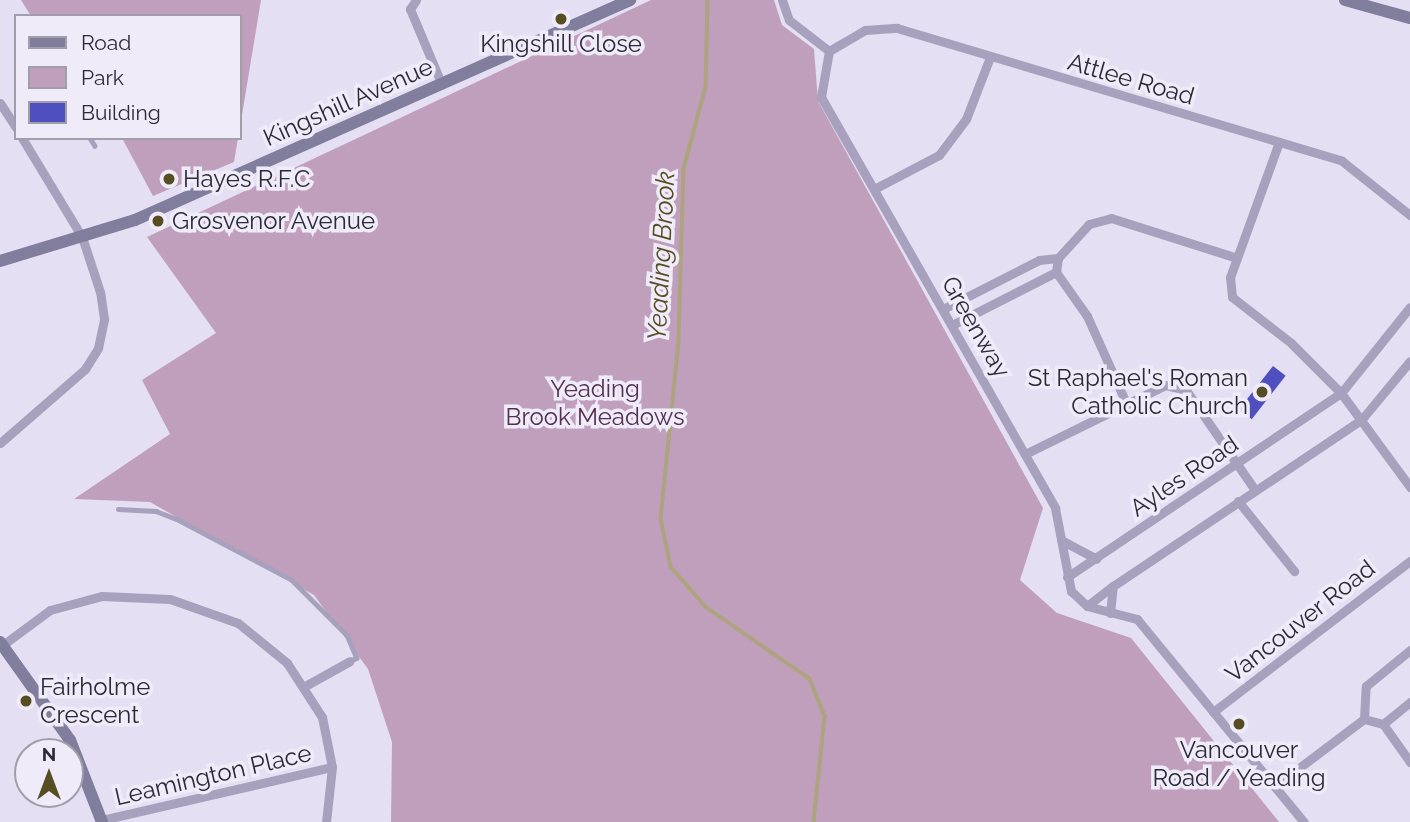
<!DOCTYPE html>
<html>
<head>
<meta charset="utf-8">
<style>
	body { margin:0 }
	#map { position:relative; width:1410px; height:822px; overflow:hidden; background:#e4dff2; font-family:Raleway,sans-serif }
	div>[style] { position:absolute }
	.green>* { inset:0; background:#c09fbd }
	.stream>* { height:3.5px; margin:-1.75px; padding:0 1.75px; transform-origin:1.75px; border-radius:1.75px; background:#ada47f }
	.building>* { inset:0; background:#4f4fbf; transform-origin:0 0 }
	.lane>* { height:4.5px; margin:-2.25px; padding:0 2.25px; transform-origin:2.25px; border-radius:2.25px; background:#a7a1bd }
	.street>* { height:9px; margin:-4.5px; padding:0 4.5px; transform-origin:4.5px; border-radius:4.5px; background:#a7a1bd }
	.secondary>* { height:12px; margin:-6px; padding:0 6px; transform-origin:6px; border-radius:6px; background:#817d9d }
	.dots>* { width:19px; height:19px; translate:-50% -50%; box-sizing:border-box; border:4px solid #efebf9; border-radius:50% }
	span { translate:-50% -50%; white-space:nowrap; text-align:center; line-height:1.15; -webkit-text-stroke:7px #efebf9; paint-order:stroke }
	.poi-label { font-size:24px; color:#2b2a37 }
	.left { translate:0 -50%; text-align:left }
	.right { translate:-100% -50%; text-align:right }
	.street-label { font-size:24px; color:#2b2a37 }
	.park-label { font-size:24px; color:#542f50 }
	.water-label { font-size:26px; color:#574d22; font-style:italic }
	.legend { position:absolute; left:14px; top:14px; width:228px; height:126px; box-sizing:border-box; background:#efebf9; border:2px solid #a19eab; margin:0; padding:9px 12px; list-style:none; font-size:21px; color:#2b2a37 }
	.legend li { display:flex; align-items:center; gap:14px; height:35px }
	.legend b { width:35px; border:2px solid #a19eab }
	.north { position:absolute; left:14px; top:738px; width:70px; height:70px; box-sizing:border-box; background:#efebf9; border:2px solid #a19eab; border-radius:50%; rotate:0deg; font-size:19px; font-weight:700; line-height:28px; text-align:center; color:#2b2a37 }
	.north::after { content:''; display:block; margin:auto; width:24px; height:32px; background:#574d22; clip-path:polygon(50% 0,100% 100%,50% 72%,0 100%) }
</style>
</head>
<body>
<div id="map">
	<div class="green">
		<i style="clip-path:polygon(21px 0,261px 0,240px 127px,240px 16px,31px 16px)"></i>
		<i style="clip-path:polygon(651px 0,774px 0,782px 25px,814px 49px,818px 101px,1043px 508px,1020px 580px,1057px 613px,1131px 638px,1279px 822px,391px 822px,392px 742px,368px 669px,314px 595px,150px 502px,74px 499px,170px 434px,142px 380px,216px 333px,147px 237px)"></i>
		<i style="clip-path:polygon(122px 138px,238px 138px,234px 162px,153px 196px)"></i>
	</div>
	<div class="stream">
		<i style="left:708px;top:0;width:87px;rotate:91.3deg"></i>
		<i style="left:706px;top:87px;width:85px;rotate:105deg"></i>
		<i style="left:684px;top:169px;width:173px;rotate:91.7deg"></i>
		<i style="left:679px;top:342px;width:177px;rotate:95.8deg"></i>
		<i style="left:661px;top:518px;width:50px;rotate:78.5deg"></i>
		<i style="left:671px;top:567px;width:53px;rotate:48.8deg"></i>
		<i style="left:706px;top:607px;width:126px;rotate:34.7deg"></i>
		<i style="left:810px;top:679px;width:40px;rotate:68deg"></i>
		<i style="left:825px;top:716px;width:107px;rotate:95.9deg"></i>
	</div>
	<div class="building">
		<i style="left:1273px;top:366px;width:16px;height:55px;rotate:38deg"></i>
	</div>
	<div class="lane">
		<i style="left:90px;top:138px;width:9px;rotate:58deg"></i>
		<i style="left:118px;top:509px;width:38px;rotate:3deg"></i>
		<i style="left:156px;top:511px;width:22px;rotate:21deg"></i>
		<i style="left:177px;top:519px;width:130px;rotate:27.9deg"></i>
		<i style="left:292px;top:580px;width:78px;rotate:45deg"></i>
		<i style="left:347px;top:635px;width:25px;rotate:67deg"></i>
		<i style="left:357px;top:658px;width:7px;rotate:153deg"></i>
	</div>
	<div class="street">
		<i style="left:416px;top:0;width:11px;rotate:124deg"></i>
		<i style="left:410px;top:9px;width:82px;rotate:67.2deg"></i>
		<i style="left:782px;top:0;width:21px;rotate:71deg"></i>
		<i style="left:789px;top:20px;width:51px;rotate:37.8deg"></i>
		<i style="left:829px;top:51px;width:47px;rotate:99.9deg"></i>
		<i style="left:821px;top:97px;width:473px;rotate:60.3deg"></i>
		<i style="left:1055px;top:508px;width:85px;rotate:79.1deg"></i>
		<i style="left:1071px;top:591px;width:22px;rotate:43deg"></i>
		<i style="left:1087px;top:606px;width:52px;rotate:14.6deg"></i>
		<i style="left:1137px;top:619px;width:263px;rotate:50.6deg"></i>
		<i style="left:829px;top:51px;width:42px;rotate:-30.3deg"></i>
		<i style="left:865px;top:30px;width:32px;rotate:-4deg"></i>
		<i style="left:897px;top:28px;width:464px;rotate:16.6deg"></i>
		<i style="left:1342px;top:161px;width:87px;rotate:38.5deg"></i>
		<i style="left:0;top:103px;width:30px;rotate:57deg"></i>
		<i style="left:1279px;top:142px;width:144px;rotate:109.9deg"></i>
		<i style="left:1230px;top:277px;width:20px;rotate:84deg"></i>
		<i style="left:1232px;top:297px;width:75px;rotate:37.9deg"></i>
		<i style="left:1291px;top:343px;width:71px;rotate:45deg"></i>
		<i style="left:1341px;top:393px;width:117px;rotate:53.7deg"></i>
		<i style="left:876px;top:188px;width:71px;rotate:-27.6deg"></i>
		<i style="left:939px;top:155px;width:45px;rotate:-53.1deg"></i>
		<i style="left:966px;top:119px;width:66px;rotate:-68.8deg"></i>
		<i style="left:1056px;top:272px;width:14px;rotate:-82deg"></i>
		<i style="left:1058px;top:258px;width:46px;rotate:-47.6deg"></i>
		<i style="left:1089px;top:224px;width:23px;rotate:-15deg"></i>
		<i style="left:1111px;top:218px;width:132px;rotate:17.6deg"></i>
		<i style="left:1056px;top:272px;width:54px;rotate:54.8deg"></i>
		<i style="left:1087px;top:316px;width:98px;rotate:65.8deg"></i>
		<i style="left:943px;top:309px;width:108px;rotate:-27deg"></i>
		<i style="left:1039px;top:260px;width:19px;rotate:-6deg"></i>
		<i style="left:952px;top:325px;width:117px;rotate:-27deg"></i>
		<i style="left:0;top:443px;width:113px;rotate:-41deg"></i>
		<i style="left:85px;top:369px;width:25px;rotate:-58deg"></i>
		<i style="left:98px;top:348px;width:30px;rotate:-78deg"></i>
		<i style="left:104px;top:319px;width:27px;rotate:-98deg"></i>
		<i style="left:100px;top:292px;width:58px;rotate:-108.1deg"></i>
		<i style="left:82px;top:237px;width:116px;rotate:-121.2deg"></i>
		<i style="left:1025px;top:454px;width:156px;rotate:-26.2deg"></i>
		<i style="left:1165px;top:385px;width:22px;rotate:13deg"></i>
		<i style="left:1186px;top:390px;width:121px;rotate:55.4deg"></i>
		<i style="left:1238px;top:501px;width:90px;rotate:51.3deg"></i>
		<i style="left:1061px;top:540px;width:40px;rotate:28deg"></i>
		<i style="left:1067px;top:577px;width:330px;rotate:-33.9deg"></i>
		<i style="left:1341px;top:393px;width:110px;rotate:-51.3deg"></i>
		<i style="left:1087px;top:606px;width:33px;rotate:-38deg"></i>
		<i style="left:1110px;top:613px;width:27px;rotate:-84deg"></i>
		<i style="left:1113px;top:586px;width:300px;rotate:-33.8deg"></i>
		<i style="left:1362px;top:419px;width:75px;rotate:-50.4deg"></i>
		<i style="left:0;top:647px;width:62px;rotate:-36.5deg"></i>
		<i style="left:50px;top:610px;width:54px;rotate:-15.1deg"></i>
		<i style="left:102px;top:596px;width:68px;rotate:2.5deg"></i>
		<i style="left:170px;top:599px;width:72px;rotate:19.4deg"></i>
		<i style="left:238px;top:623px;width:63px;rotate:39.2deg"></i>
		<i style="left:287px;top:663px;width:64px;rotate:57.1deg"></i>
		<i style="left:322px;top:717px;width:51px;rotate:78.7deg"></i>
		<i style="left:332px;top:767px;width:55px;rotate:96.2deg"></i>
		<i style="left:305px;top:686px;width:51px;rotate:-29.1deg"></i>
		<i style="left:1213px;top:712px;width:248px;rotate:-37.5deg"></i>
		<i style="left:1364px;top:719px;width:33px;rotate:-87deg"></i>
		<i style="left:1366px;top:686px;width:57px;rotate:-39.3deg"></i>
		<i style="left:1364px;top:719px;width:20px;rotate:15deg"></i>
		<i style="left:1383px;top:724px;width:35px;rotate:-39deg"></i>
		<i style="left:1383px;top:724px;width:47px;rotate:54.6deg"></i>
		<i style="left:1275px;top:786px;width:111px;rotate:-37deg"></i>
		<i style="left:102px;top:820px;width:236px;rotate:-13deg"></i>
	</div>
	<div class="secondary">
		<i style="left:1345px;top:0;width:67px;rotate:15.5deg"></i>
		<i style="left:0;top:261px;width:141px;rotate:-16.9deg"></i>
		<i style="left:135px;top:220px;width:542px;rotate:-23.96deg"></i>
		<i style="left:0;top:642px;width:120px;rotate:54.5deg"></i>
		<i style="left:70px;top:740px;width:88px;rotate:68.7deg"></i>
	</div>
	<div class="dots">
		<i style="left:561px;top:19px;background:#574d22"></i>
		<i style="left:169px;top:179px;background:#574d22"></i>
		<i style="left:158px;top:221px;background:#574d22"></i>
		<i style="left:1262px;top:392px;background:#574d22"></i>
		<i style="left:26px;top:701px;background:#574d22"></i>
		<i style="left:1239px;top:724px;background:#574d22"></i>
	</div>
	<div class="poi-label">
		<span style="left:561px;top:44px">Kingshill Close</span>
		<span class="left" style="left:183px;top:179px">Hayes R.F.C</span>
		<span class="left" style="left:172px;top:221px">Grosvenor Avenue</span>
		<span class="right" style="left:1248px;top:392px">St Raphael's Roman<br>Catholic Church</span>
		<span class="left" style="left:40px;top:701px">Fairholme<br>Crescent</span>
		<span style="left:1239px;top:764px">Vancouver<br>Road / Yeading</span>
	</div>
	<div class="street-label">
		<span style="left:1131px;top:79px;rotate:16deg">Attlee Road</span>
		<span style="left:348px;top:102px;rotate:-24deg">Kingshill Avenue</span>
		<span style="left:976px;top:327px;rotate:60deg">Greenway</span>
		<span style="left:1184px;top:476px;rotate:-34deg">Ayles Road</span>
		<span style="left:1300px;top:621px;rotate:-38deg">Vancouver Road</span>
		<span style="left:213px;top:775px;rotate:-13deg">Leamington Place</span>
	</div>
	<div class="park-label">
		<span style="left:595px;top:403px">Yeading<br>Brook Meadows</span>
	</div>
	<div class="water-label">
		<span style="left:662px;top:256px;rotate:-87deg">Yeading Brook</span>
	</div>
	<ul class="legend">
	<li><b style="height:9px;background:#817d9d"></b>Road</li>
	<li><b style="height:19px;background:#c09fbd"></b>Park</li>
	<li><b style="height:19px;background:#4f4fbf"></b>Building</li>
	</ul>
	<div class="north">N</div>
</div>
</body>
</html>
